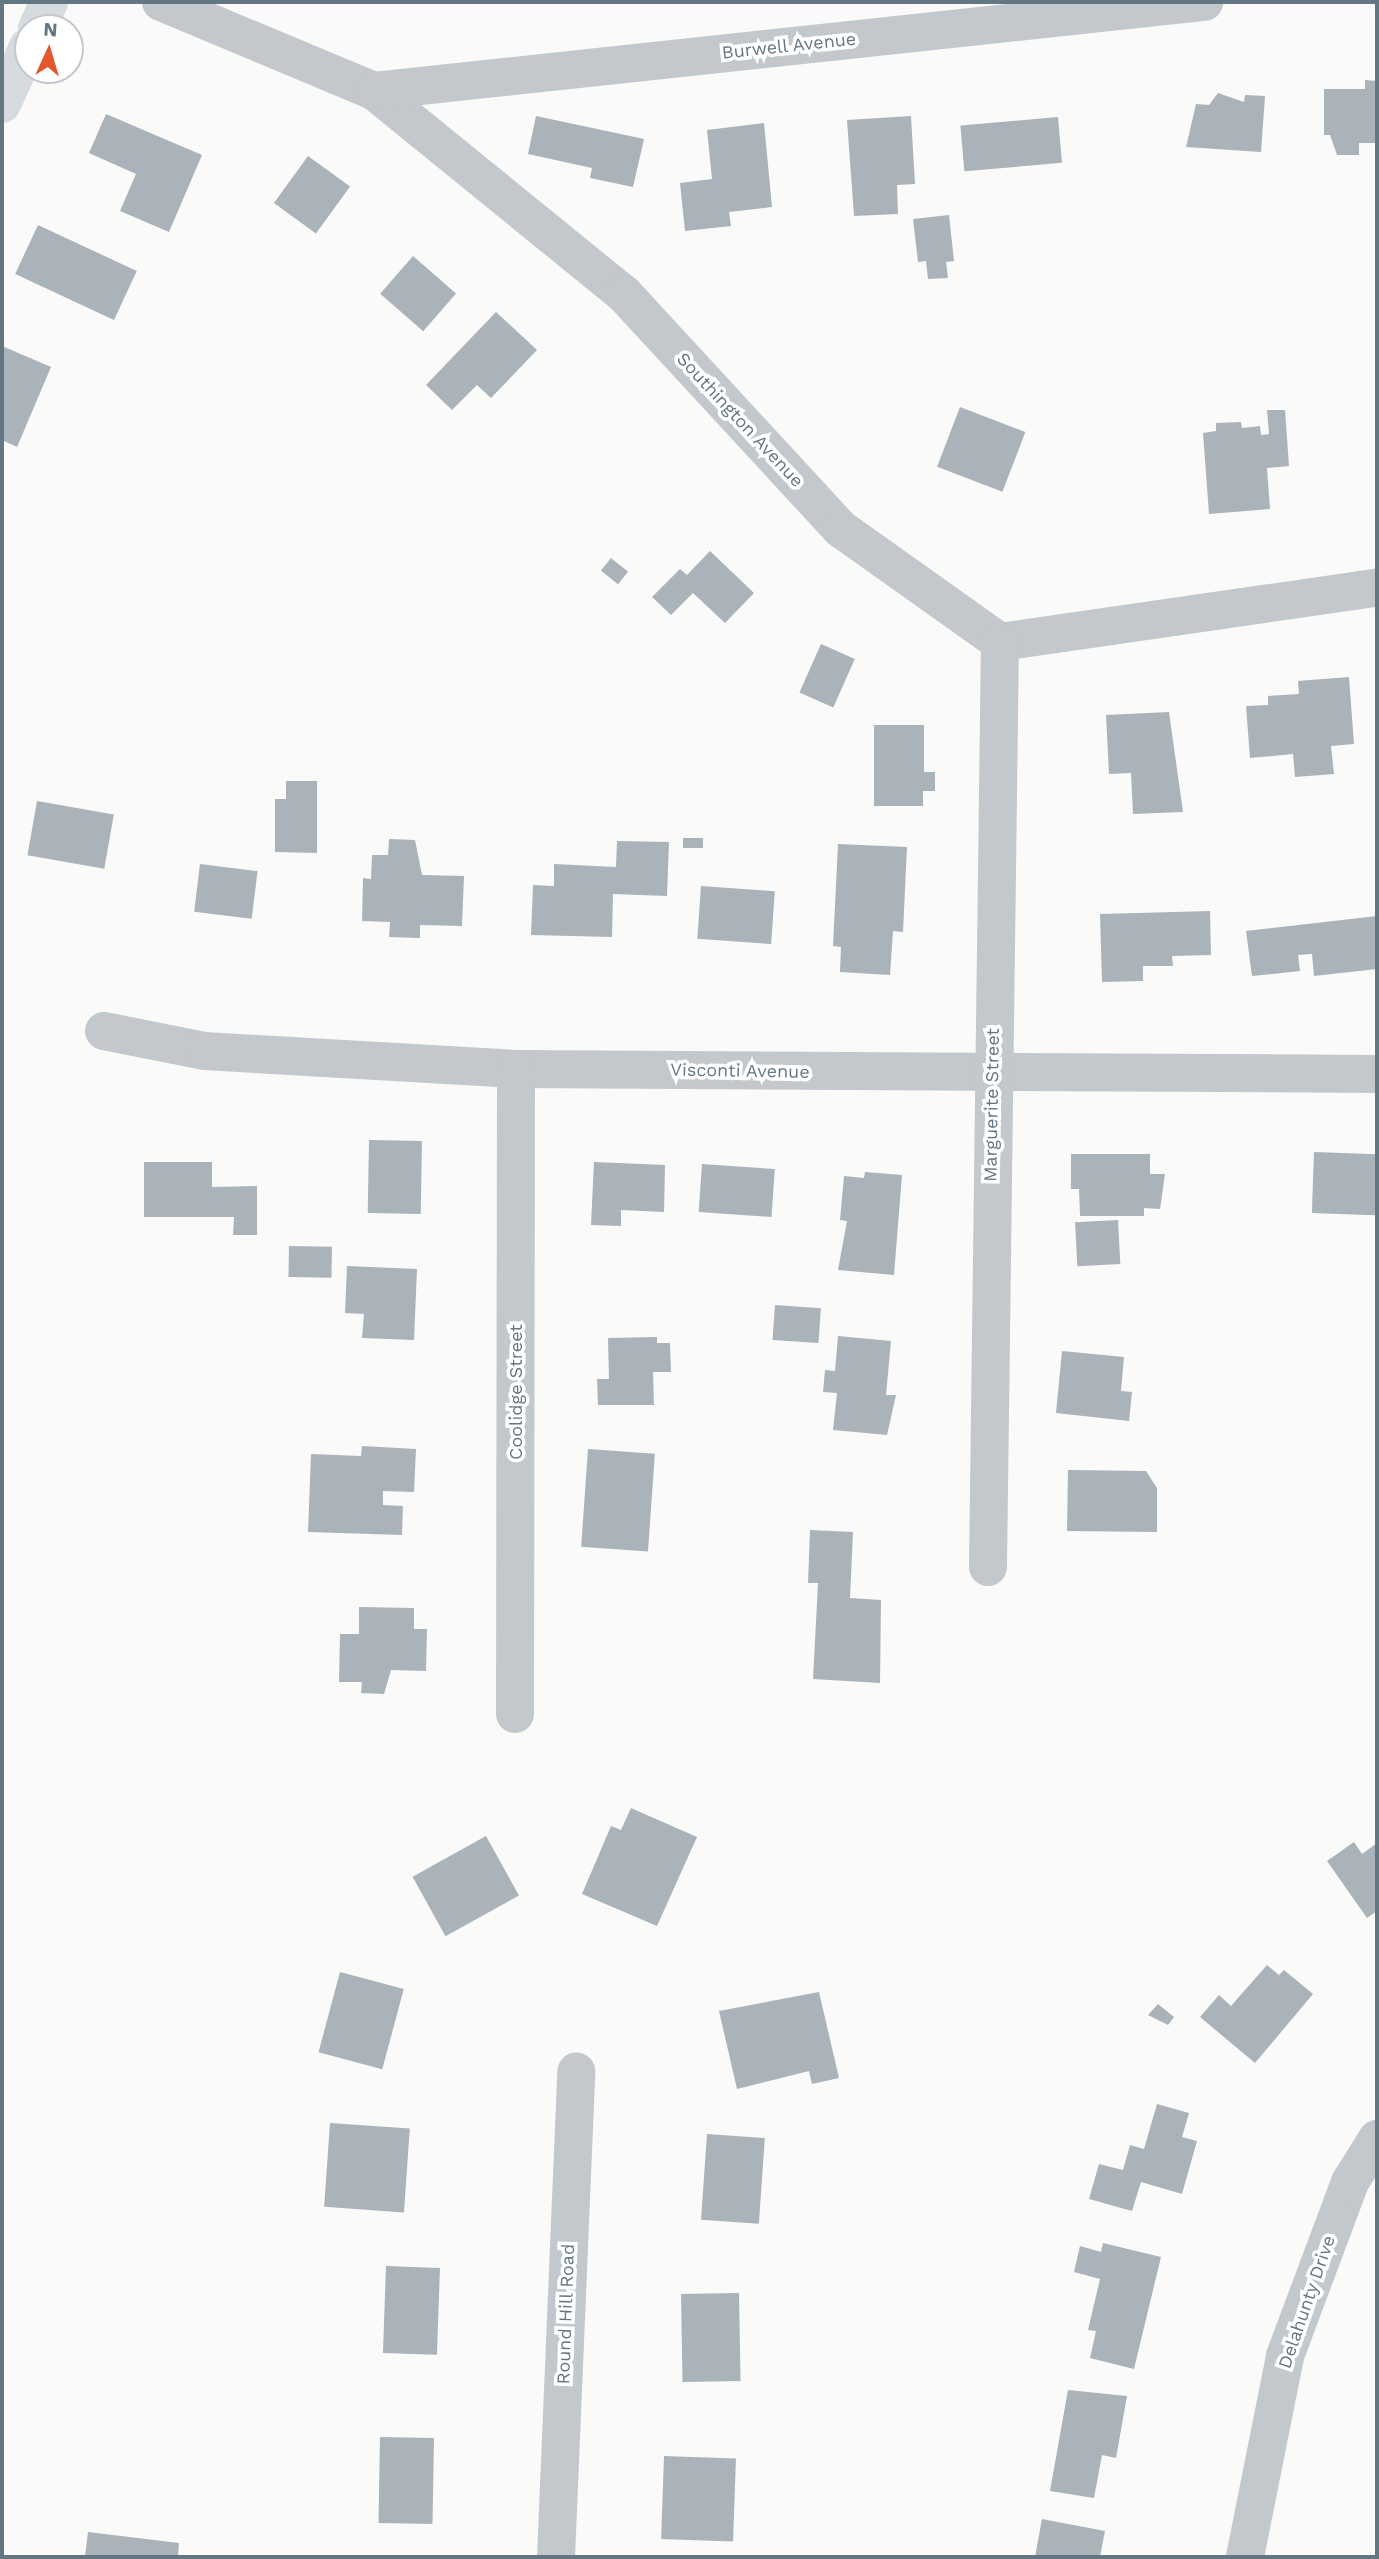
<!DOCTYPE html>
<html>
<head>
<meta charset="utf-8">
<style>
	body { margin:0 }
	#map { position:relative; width:1379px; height:2559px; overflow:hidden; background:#fafaf8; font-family:"Work Sans",sans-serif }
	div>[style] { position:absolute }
	.building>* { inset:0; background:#aab3b9; transform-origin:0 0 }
	.street>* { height:38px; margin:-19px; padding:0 19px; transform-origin:19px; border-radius:19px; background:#c3c8cc }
	.secondary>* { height:38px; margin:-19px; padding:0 19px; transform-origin:19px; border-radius:19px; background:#d6dbdf }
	span { translate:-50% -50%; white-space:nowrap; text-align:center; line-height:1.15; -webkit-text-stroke:7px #fff; paint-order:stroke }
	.street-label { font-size:18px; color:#657683 }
	.frame { position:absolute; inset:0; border:4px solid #657683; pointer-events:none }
	.north { position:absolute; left:14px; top:14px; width:70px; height:70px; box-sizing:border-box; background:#fff; border:2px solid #c1c8cd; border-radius:50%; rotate:4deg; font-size:19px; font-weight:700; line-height:28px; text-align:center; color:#657683 }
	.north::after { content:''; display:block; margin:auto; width:24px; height:32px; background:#e4572e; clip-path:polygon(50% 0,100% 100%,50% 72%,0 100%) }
</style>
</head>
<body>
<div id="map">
	<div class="building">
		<i style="clip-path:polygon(1365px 80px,1377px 81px,1377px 143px,1359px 143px,1359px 155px,1337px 155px,1330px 135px,1324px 135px,1324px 89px,1365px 89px)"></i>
		<i style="clip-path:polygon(1218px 93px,1244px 102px,1245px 95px,1265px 96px,1261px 152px,1186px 147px,1196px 104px,1209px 105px)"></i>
		<i style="clip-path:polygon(106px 114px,202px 155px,169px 232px,120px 211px,136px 174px,89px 153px)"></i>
		<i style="clip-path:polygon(536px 116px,644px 139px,633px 187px,590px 178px,592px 168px,528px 154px)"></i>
		<i style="clip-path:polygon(911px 116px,915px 184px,897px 185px,898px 214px,854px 216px,847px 120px)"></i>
		<i style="left:1058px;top:117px;width:46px;height:98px;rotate:85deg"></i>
		<i style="clip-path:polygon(764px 123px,772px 207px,729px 212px,731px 226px,685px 231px,680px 183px,712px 179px,707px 130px)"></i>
		<i style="left:308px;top:156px;width:52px;height:58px;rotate:36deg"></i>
		<i style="clip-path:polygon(949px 215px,954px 261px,946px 262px,948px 278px,928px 279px,926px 261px,918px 262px,913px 219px)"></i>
		<i style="left:38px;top:225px;width:109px;height:54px;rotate:25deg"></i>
		<i style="left:413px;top:256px;width:57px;height:50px;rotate:41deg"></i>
		<i style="clip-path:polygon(496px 312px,537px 350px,491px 398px,477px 385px,452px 410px,426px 385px)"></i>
		<i style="clip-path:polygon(2px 346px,51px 367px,17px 447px,2px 440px)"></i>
		<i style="left:960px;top:407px;width:70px;height:64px;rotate:21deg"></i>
		<i style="clip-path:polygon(1267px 410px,1285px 410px,1289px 466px,1267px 468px,1270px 509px,1209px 514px,1203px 433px,1216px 431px,1216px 423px,1241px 422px,1242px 428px,1260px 426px,1261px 435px,1269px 434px)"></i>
		<i style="clip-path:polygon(710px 551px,754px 593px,725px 623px,693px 593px,671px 615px,652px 597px,680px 569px,687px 575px)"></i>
		<i style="left:611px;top:558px;width:22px;height:16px;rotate:39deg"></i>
		<i style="left:821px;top:644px;width:37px;height:53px;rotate:24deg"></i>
		<i style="clip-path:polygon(1349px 677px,1354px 744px,1331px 746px,1334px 774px,1295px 777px,1293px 754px,1250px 758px,1246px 706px,1268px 705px,1268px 696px,1299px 694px,1298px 681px)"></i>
		<i style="clip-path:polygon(1169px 712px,1183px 812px,1133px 814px,1131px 773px,1109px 774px,1106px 715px)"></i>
		<i style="clip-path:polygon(874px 725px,924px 725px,924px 772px,935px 772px,935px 791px,923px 791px,923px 806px,874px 806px)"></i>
		<i style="clip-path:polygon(286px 781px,317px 781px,317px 853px,275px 852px,275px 799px,286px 799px)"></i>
		<i style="left:37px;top:801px;width:78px;height:55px;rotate:10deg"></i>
		<i style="left:703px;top:838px;width:10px;height:20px;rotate:90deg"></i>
		<i style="clip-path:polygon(389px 839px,415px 840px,422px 875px,464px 876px,462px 926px,420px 925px,420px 938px,389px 937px,390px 922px,362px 921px,363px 878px,371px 879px,372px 855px,388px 855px)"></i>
		<i style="clip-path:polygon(617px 841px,669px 842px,667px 896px,613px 894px,612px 937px,531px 935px,533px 885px,554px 886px,554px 864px,616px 867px)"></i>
		<i style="clip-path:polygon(838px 844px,907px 847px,903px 932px,893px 931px,890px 975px,840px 972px,841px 947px,833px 946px)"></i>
		<i style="left:200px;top:864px;width:58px;height:48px;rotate:7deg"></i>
		<i style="left:701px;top:886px;width:74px;height:53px;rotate:4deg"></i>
		<i style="clip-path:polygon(1210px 911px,1211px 955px,1172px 956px,1173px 966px,1143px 966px,1143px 981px,1102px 982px,1100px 914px)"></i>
		<i style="clip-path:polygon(1377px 916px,1377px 969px,1314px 976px,1312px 954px,1298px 955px,1300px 971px,1252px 976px,1246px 931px)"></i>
		<i style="left:369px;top:1140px;width:53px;height:73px;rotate:1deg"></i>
		<i style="left:1314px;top:1152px;width:63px;height:61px;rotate:2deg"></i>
		<i style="clip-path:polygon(1071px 1154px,1150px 1154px,1150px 1174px,1165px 1174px,1160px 1209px,1144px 1208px,1144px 1216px,1080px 1216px,1079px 1189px,1071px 1189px)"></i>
		<i style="clip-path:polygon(144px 1162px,212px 1162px,212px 1187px,257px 1186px,257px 1235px,233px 1235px,234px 1217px,144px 1217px)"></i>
		<i style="clip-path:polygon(594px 1162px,665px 1165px,664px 1212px,621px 1210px,621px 1226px,591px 1225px)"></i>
		<i style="left:702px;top:1164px;width:73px;height:48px;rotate:4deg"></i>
		<i style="clip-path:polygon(865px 1172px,902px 1175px,894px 1275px,838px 1270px,847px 1221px,840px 1220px,844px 1176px,864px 1178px)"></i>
		<i style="left:1118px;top:1220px;width:44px;height:43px;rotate:87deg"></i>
		<i style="left:289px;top:1246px;width:43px;height:31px;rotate:1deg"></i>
		<i style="clip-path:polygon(347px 1266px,417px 1269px,414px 1340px,362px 1338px,364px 1314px,345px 1313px)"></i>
		<i style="left:775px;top:1305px;width:46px;height:35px;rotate:4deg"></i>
		<i style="clip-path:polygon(838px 1336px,891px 1341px,886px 1395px,896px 1395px,887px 1435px,833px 1430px,837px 1393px,823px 1392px,825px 1370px,835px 1371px)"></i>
		<i style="clip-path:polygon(657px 1337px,657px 1343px,670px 1343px,671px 1372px,653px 1372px,654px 1405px,598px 1405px,597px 1379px,609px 1379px,608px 1338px)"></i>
		<i style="clip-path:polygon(1062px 1351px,1124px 1357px,1121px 1391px,1132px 1392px,1129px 1421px,1056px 1413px)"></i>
		<i style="clip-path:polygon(362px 1446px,416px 1449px,414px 1492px,383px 1491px,383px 1505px,403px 1506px,402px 1535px,308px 1532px,311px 1454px,361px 1456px)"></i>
		<i style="left:588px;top:1449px;width:67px;height:98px;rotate:4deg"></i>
		<i style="clip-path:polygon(1068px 1470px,1146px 1471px,1157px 1488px,1157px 1532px,1067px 1531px)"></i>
		<i style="clip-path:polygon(810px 1530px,853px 1532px,850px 1598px,881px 1600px,880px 1683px,813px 1679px,818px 1583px,808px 1583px)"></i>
		<i style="clip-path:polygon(359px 1607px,414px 1608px,414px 1629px,427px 1629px,426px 1671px,391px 1670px,384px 1694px,361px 1693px,362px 1682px,339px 1682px,340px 1634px,359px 1634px)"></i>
		<i style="clip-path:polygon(631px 1808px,697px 1837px,657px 1926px,582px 1894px,611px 1826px,621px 1830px)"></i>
		<i style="left:486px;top:1836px;width:68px;height:84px;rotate:61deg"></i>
		<i style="clip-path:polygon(1354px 1842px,1362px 1854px,1377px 1843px,1377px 1911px,1367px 1918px,1327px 1861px)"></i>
		<i style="clip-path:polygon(1267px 1965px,1279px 1975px,1284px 1970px,1313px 1994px,1255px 2063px,1200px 2017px,1219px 1995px,1231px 2006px)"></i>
		<i style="left:340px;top:1972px;width:66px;height:83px;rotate:15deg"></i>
		<i style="clip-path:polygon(819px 1992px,839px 2078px,812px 2084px,809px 2071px,737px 2089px,719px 2011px)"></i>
		<i style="clip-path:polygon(1158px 2004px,1174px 2017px,1168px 2025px,1148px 2015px)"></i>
		<i style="clip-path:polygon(1157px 2104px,1189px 2113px,1182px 2137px,1197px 2141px,1182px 2194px,1141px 2182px,1132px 2211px,1089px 2199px,1099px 2164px,1123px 2170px,1130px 2145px,1144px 2149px)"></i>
		<i style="left:330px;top:2123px;width:80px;height:84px;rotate:4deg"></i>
		<i style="left:707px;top:2134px;width:58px;height:86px;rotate:4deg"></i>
		<i style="clip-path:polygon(1103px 2243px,1161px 2257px,1134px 2369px,1090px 2358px,1096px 2331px,1088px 2330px,1100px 2279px,1074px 2272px,1080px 2246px,1101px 2252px)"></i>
		<i style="left:386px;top:2266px;width:54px;height:87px;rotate:2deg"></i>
		<i style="left:739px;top:2293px;width:88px;height:58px;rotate:89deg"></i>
		<i style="clip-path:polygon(1068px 2390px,1127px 2396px,1116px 2458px,1102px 2455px,1094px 2498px,1050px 2491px)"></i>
		<i style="left:380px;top:2437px;width:54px;height:86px;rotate:1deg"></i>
		<i style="left:664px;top:2456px;width:72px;height:83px;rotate:2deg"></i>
		<i style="clip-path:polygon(1042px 2519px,1105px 2531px,1100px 2557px,1035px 2557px)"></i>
		<i style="clip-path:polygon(88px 2532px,179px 2543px,178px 2557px,85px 2557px)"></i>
	</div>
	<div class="street">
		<i style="left:161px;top:2px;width:231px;rotate:22.7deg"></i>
		<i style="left:374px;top:91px;width:321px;rotate:39.1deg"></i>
		<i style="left:623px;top:293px;width:321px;rotate:47.3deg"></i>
		<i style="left:841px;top:529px;width:195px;rotate:35.4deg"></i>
		<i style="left:1000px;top:642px;width:381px;rotate:-8.2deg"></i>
		<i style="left:374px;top:91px;width:835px;rotate:-6.12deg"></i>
		<i style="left:104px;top:1031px;width:102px;rotate:11.3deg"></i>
		<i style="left:204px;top:1051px;width:313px;rotate:3.3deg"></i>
		<i style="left:516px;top:1069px;width:861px;rotate:0.33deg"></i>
		<i style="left:988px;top:1567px;width:925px;rotate:-89.26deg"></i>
		<i style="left:515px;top:1714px;width:645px;rotate:-89.91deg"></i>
		<i style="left:556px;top:2557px;width:486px;rotate:-87.6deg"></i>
		<i style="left:1245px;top:2557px;width:205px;rotate:-78.7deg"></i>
		<i style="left:1285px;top:2356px;width:186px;rotate:-69.5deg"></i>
		<i style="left:1350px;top:2182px;width:51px;rotate:-57.9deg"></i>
	</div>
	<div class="secondary">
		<i style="left:37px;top:28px;width:29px;rotate:-65deg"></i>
		<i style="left:2px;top:104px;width:63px;rotate:-65.5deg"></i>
	</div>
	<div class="street-label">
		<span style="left:789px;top:46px;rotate:-6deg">Burwell Avenue</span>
		<span style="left:740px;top:420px;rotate:47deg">Southington Avenue</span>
		<span style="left:740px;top:1071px;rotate:1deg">Visconti Avenue</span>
		<span style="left:992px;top:1105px;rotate:-89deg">Marguerite Street</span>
		<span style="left:516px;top:1392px;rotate:-90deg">Coolidge Street</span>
		<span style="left:1307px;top:2302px;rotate:-71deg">Delahunty Drive</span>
		<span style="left:566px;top:2314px;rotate:-88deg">Round Hill Road</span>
	</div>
	<div class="frame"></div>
	<div class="north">N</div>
</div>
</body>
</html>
